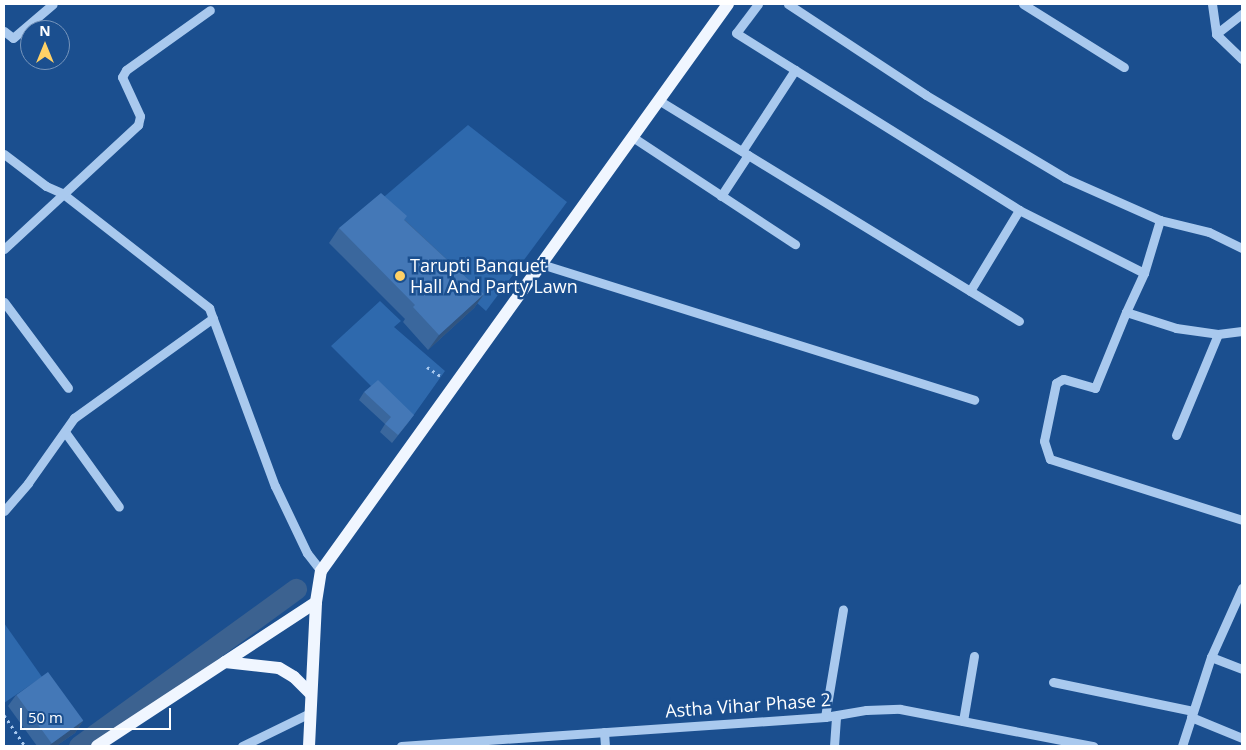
<!DOCTYPE html>
<html>
<head>
<meta charset="utf-8">
<style>
	body { margin:0 }
	#map { position:relative; width:1246px; height:750px; overflow:hidden; background:#1b4f8f; font-family:"Open Sans",sans-serif }
	div>[style] { position:absolute }
	.green>* { inset:0; background:#2e69ad }
	.canal>* { height:21px; margin:-10.5px; padding:0 10.5px; transform-origin:10.5px; border-radius:10.5px; background:#3c6290 }
	.path>* { height:3px; margin-top:-1.5px; transform-origin:0; background:repeating-linear-gradient(90deg,#a9c9ee 0 2.5px,transparent 0 6.5px) }
	.minor>* { height:9px; margin:-4.5px; padding:0 4.5px; transform-origin:4.5px; border-radius:4.5px; background:#a9c9ee }
	.major>* { height:12px; margin:-6px; padding:0 6px; transform-origin:6px; border-radius:6px; background:#f0f6ff }
	.wall>* { inset:0; background:#3a679d }
	.shaded-wall>* { inset:0; background:#305480 }
	.building>* { inset:0; background:#4478b7; transform-origin:0 0 }
	.dots>* { width:14px; height:14px; translate:-50% -50%; box-sizing:border-box; border:2px solid #1b4f8f; border-radius:50% }
	span { translate:-50% -50%; white-space:nowrap; text-align:center; line-height:1.15; -webkit-text-stroke:5px #1b4f8f; paint-order:stroke }
	.poi-label { font-size:18px; color:#fff }
	.left { translate:0 -50%; text-align:left }
	.street-label { font-size:18px; color:#fff }
	.frame { position:absolute; inset:0; border:5px solid #fff; pointer-events:none }
	.north { position:absolute; left:20px; top:20px; width:50px; height:50px; box-sizing:border-box; background:#1b4f8f; border:1px solid #7695bc; border-radius:50%; rotate:0deg; font-size:14px; font-weight:700; line-height:20px; text-align:center; color:#fff }
	.north::after { content:''; display:block; margin:auto; width:18px; height:22px; background:#ffd166; clip-path:polygon(50% 0,100% 100%,50% 72%,0 100%) }
	.scale { position:absolute; left:20px; top:708px; width:151px; height:22px; box-sizing:border-box; border:2px solid #fff; border-top:0; padding-left:6px; font-size:15px; line-height:18px; white-space:nowrap; color:#fff; -webkit-text-stroke:4px #1b4f8f; paint-order:stroke }
</style>
</head>
<body>
<div id="map">
	<div class="green">
		<i style="clip-path:polygon(468px 125px,567px 202px,486px 311px,371px 208px)"></i>
		<i style="clip-path:polygon(380px 301px,401px 321px,394px 327px,445px 371px,408px 423px,331px 346px)"></i>
		<i style="clip-path:polygon(4px 623px,42px 677px,4px 703px)"></i>
	</div>
	<div class="canal">
		<i style="left:79px;top:746px;width:268px;rotate:-35.9deg"></i>
	</div>
	<div class="path">
		<i style="left:499px;top:261px;width:20px;rotate:37deg"></i>
		<i style="left:427px;top:367px;width:18px;rotate:34deg"></i>
		<i style="left:4px;top:715px;width:37px;rotate:56deg"></i>
	</div>
	<div class="minor">
		<i style="left:758px;top:4px;width:36px;rotate:127deg"></i>
		<i style="left:736px;top:33px;width:334px;rotate:32deg"></i>
		<i style="left:1019px;top:210px;width:140px;rotate:26.7deg"></i>
		<i style="left:788px;top:4px;width:165px;rotate:33.4deg"></i>
		<i style="left:926px;top:95px;width:162px;rotate:30.8deg"></i>
		<i style="left:1065px;top:178px;width:104px;rotate:23.9deg"></i>
		<i style="left:1160px;top:220px;width:55px;rotate:106.8deg"></i>
		<i style="left:1144px;top:273px;width:43px;rotate:114.8deg"></i>
		<i style="left:1126px;top:312px;width:52px;rotate:17.7deg"></i>
		<i style="left:1176px;top:328px;width:42px;rotate:8.1deg"></i>
		<i style="left:1218px;top:334px;width:24px;rotate:-7deg"></i>
		<i style="left:1023px;top:4px;width:119px;rotate:32deg"></i>
		<i style="left:1212px;top:4px;width:30px;rotate:82deg"></i>
		<i style="left:1216px;top:34px;width:36px;rotate:44deg"></i>
		<i style="left:4px;top:31px;width:11px;rotate:38deg"></i>
		<i style="left:13px;top:38px;width:52px;rotate:-40.4deg"></i>
		<i style="left:1216px;top:34px;width:33px;rotate:-38deg"></i>
		<i style="left:660px;top:101px;width:421px;rotate:31.5deg"></i>
		<i style="left:634px;top:138px;width:193px;rotate:33.4deg"></i>
		<i style="left:742px;top:151px;width:97px;rotate:-56.8deg"></i>
		<i style="left:4px;top:154px;width:53px;rotate:37.3deg"></i>
		<i style="left:46px;top:186px;width:17px;rotate:24deg"></i>
		<i style="left:62px;top:193px;width:187px;rotate:38deg"></i>
		<i style="left:209px;top:308px;width:190px;rotate:69.7deg"></i>
		<i style="left:275px;top:486px;width:74px;rotate:64.5deg"></i>
		<i style="left:307px;top:553px;width:23px;rotate:52deg"></i>
		<i style="left:721px;top:196px;width:49px;rotate:-56.6deg"></i>
		<i style="left:1160px;top:220px;width:50px;rotate:13.8deg"></i>
		<i style="left:1209px;top:232px;width:37px;rotate:26deg"></i>
		<i style="left:4px;top:249px;width:183px;rotate:-42.8deg"></i>
		<i style="left:138px;top:125px;width:9px;rotate:-77deg"></i>
		<i style="left:140px;top:116px;width:43px;rotate:-114.8deg"></i>
		<i style="left:122px;top:77px;width:8px;rotate:-60deg"></i>
		<i style="left:126px;top:70px;width:103px;rotate:-35.5deg"></i>
		<i style="left:541px;top:264px;width:454px;rotate:17.4deg"></i>
		<i style="left:970px;top:291px;width:95px;rotate:-58.8deg"></i>
		<i style="left:4px;top:302px;width:107px;rotate:53.3deg"></i>
		<i style="left:1126px;top:312px;width:82px;rotate:112.2deg"></i>
		<i style="left:1095px;top:388px;width:33px;rotate:-164deg"></i>
		<i style="left:1063px;top:379px;width:8px;rotate:150deg"></i>
		<i style="left:1056px;top:383px;width:59px;rotate:101.7deg"></i>
		<i style="left:1044px;top:441px;width:19px;rotate:72deg"></i>
		<i style="left:1050px;top:459px;width:201px;rotate:17.6deg"></i>
		<i style="left:65px;top:432px;width:92px;rotate:54.2deg"></i>
		<i style="left:1176px;top:435px;width:109px;rotate:-67.4deg"></i>
		<i style="left:4px;top:511px;width:37px;rotate:-49deg"></i>
		<i style="left:28px;top:483px;width:80px;rotate:-54.7deg"></i>
		<i style="left:74px;top:418px;width:171px;rotate:-35.7deg"></i>
		<i style="left:1211px;top:657px;width:33px;rotate:21deg"></i>
		<i style="left:1053px;top:682px;width:143px;rotate:11.7deg"></i>
		<i style="left:825px;top:717px;width:109px;rotate:-80.5deg"></i>
		<i style="left:1191px;top:717px;width:55px;rotate:22.4deg"></i>
		<i style="left:963px;top:721px;width:66px;rotate:-80.4deg"></i>
		<i style="left:604px;top:732px;width:14px;rotate:86deg"></i>
		<i style="left:242px;top:746px;width:76px;rotate:-25.9deg"></i>
		<i style="left:401px;top:746px;width:425px;rotate:-3.9deg"></i>
		<i style="left:825px;top:717px;width:42px;rotate:-9.7deg"></i>
		<i style="left:866px;top:710px;width:34px;rotate:-2deg"></i>
		<i style="left:900px;top:709px;width:197px;rotate:10.9deg"></i>
		<i style="left:834px;top:746px;width:30px;rotate:-86deg"></i>
		<i style="left:1182px;top:746px;width:94px;rotate:-72deg"></i>
		<i style="left:1211px;top:657px;width:76px;rotate:-65.8deg"></i>
	</div>
	<div class="major">
		<i style="left:225px;top:662px;width:54px;rotate:6.3deg"></i>
		<i style="left:279px;top:668px;width:17px;rotate:31deg"></i>
		<i style="left:294px;top:677px;width:24px;rotate:45deg"></i>
		<i style="left:97px;top:746px;width:262px;rotate:-33.3deg"></i>
		<i style="left:309px;top:746px;width:144px;rotate:-87.2deg"></i>
		<i style="left:316px;top:602px;width:31px;rotate:-81deg"></i>
		<i style="left:321px;top:571px;width:698px;rotate:-54.33deg"></i>
	</div>
	<div class="wall">
		<i style="clip-path:polygon(405px 220px,484px 294px,474px 308px,428px 350px,403px 322px,405px 319px,329px 243px,339px 228px)"></i>
		<i style="clip-path:polygon(364px 392px,408px 423px,392px 443px,380px 432px,385px 424px,359px 400px)"></i>
		<i style="clip-path:polygon(16px 695px,83px 721px,75px 733px,56px 746px,37px 746px,8px 706px)"></i>
	</div>
	<div class="shaded-wall">
		<i style="clip-path:polygon(484px 294px,474px 308px,428px 350px,439px 335px)"></i>
		<i style="clip-path:polygon(83px 721px,75px 733px,56px 746px,49px 746px,51px 744px)"></i>
	</div>
	<div class="building">
		<i style="clip-path:polygon(381px 193px,407px 216px,404px 220px,484px 294px,439px 335px,413px 307px,415px 305px,339px 228px)"></i>
		<i style="clip-path:polygon(378px 380px,414px 415px,398px 435px,385px 424px,391px 417px,364px 392px)"></i>
		<i style="left:48px;top:672px;width:60px;height:39px;rotate:54deg"></i>
	</div>
	<div class="dots">
		<i style="left:400px;top:276px;background:#ffd166"></i>
	</div>
	<div class="poi-label">
		<span class="left" style="left:410px;top:276px">Tarupti Banquet<br>Hall And Party Lawn</span>
	</div>
	<div class="street-label">
		<span style="left:748px;top:705px;rotate:-4deg">Astha Vihar Phase 2</span>
	</div>
	<div class="frame"></div>
	<div class="north">N</div>
	<div class="scale">50 m</div>
</div>
</body>
</html>
